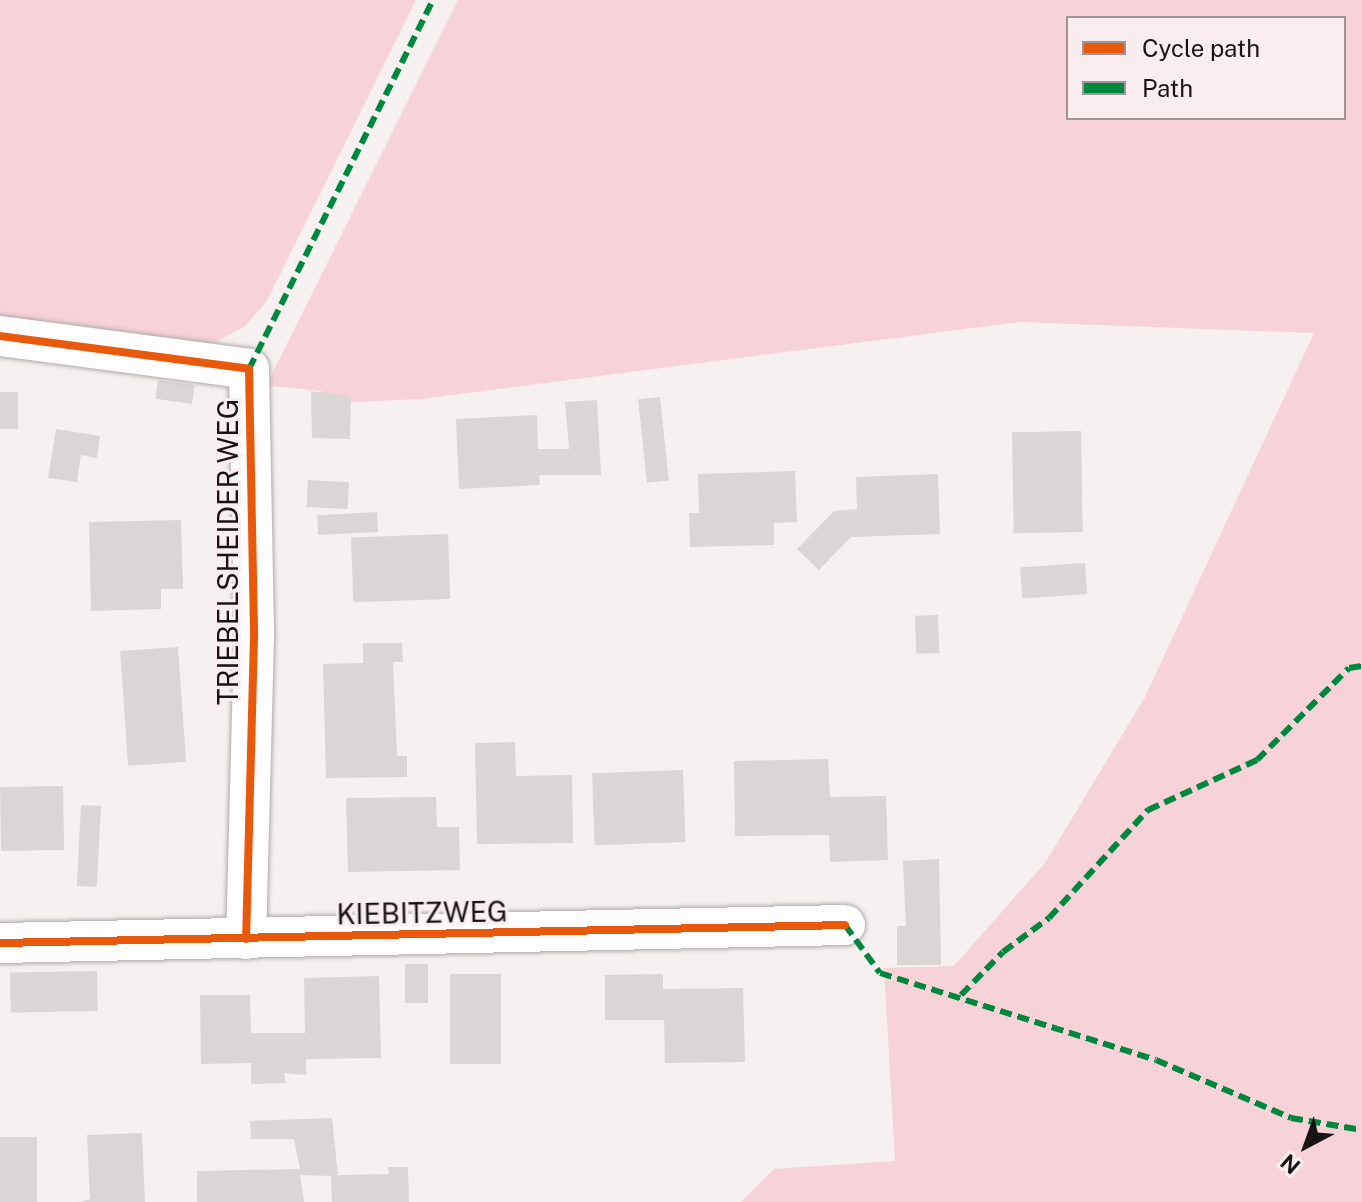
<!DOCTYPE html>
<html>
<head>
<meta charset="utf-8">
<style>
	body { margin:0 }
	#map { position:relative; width:1362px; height:1202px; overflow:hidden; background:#f6f0f1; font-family:"Public Sans",sans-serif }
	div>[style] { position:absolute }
	.green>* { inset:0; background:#f7d2d8 }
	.building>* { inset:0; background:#dad6d6; transform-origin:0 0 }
	.roads { filter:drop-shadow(0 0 2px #afaaab) drop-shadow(0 0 2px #afaaab) }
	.minor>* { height:40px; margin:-20px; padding:0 20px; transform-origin:20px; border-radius:20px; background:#fefdfd }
	.quiet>* { height:6px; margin-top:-3px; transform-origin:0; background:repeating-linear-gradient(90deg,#00873e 0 12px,transparent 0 18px) }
	.cycleway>* { height:8px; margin:-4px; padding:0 4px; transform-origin:4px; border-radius:4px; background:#e8590c }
	span { translate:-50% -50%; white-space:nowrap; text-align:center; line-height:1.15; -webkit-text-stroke:6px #f9edef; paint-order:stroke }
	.street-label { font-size:28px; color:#181415 }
	.legend { position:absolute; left:1066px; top:16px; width:280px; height:104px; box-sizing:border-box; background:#f9edef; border:2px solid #9f9698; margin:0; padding:10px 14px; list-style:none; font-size:24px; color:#181415 }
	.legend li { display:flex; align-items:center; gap:16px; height:40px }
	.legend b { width:40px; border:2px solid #9f9698 }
	.north { position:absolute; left:1266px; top:1106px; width:80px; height:80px; -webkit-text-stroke:6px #f9edef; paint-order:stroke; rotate:221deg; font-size:22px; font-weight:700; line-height:32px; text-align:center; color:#181415 }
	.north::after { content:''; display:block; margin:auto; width:28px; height:36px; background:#181415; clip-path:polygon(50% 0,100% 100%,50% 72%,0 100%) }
</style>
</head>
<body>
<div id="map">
	<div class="green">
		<i style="clip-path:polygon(0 0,416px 0,267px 301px,244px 327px,210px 345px,0 317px)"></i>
		<i style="clip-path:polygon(evenodd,458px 0,1362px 0,1362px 1202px,741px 1202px,774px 1169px,895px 1161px,884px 968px,954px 966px,1045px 863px,1145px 697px,1314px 333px,1019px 322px,421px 399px,330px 403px,321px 391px,270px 386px,267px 384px,458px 0,1068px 18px,1344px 18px,1344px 118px,1068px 118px,1068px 18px)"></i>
	</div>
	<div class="building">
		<i style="left:158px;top:380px;width:37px;height:19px;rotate:8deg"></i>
		<i style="clip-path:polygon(311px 391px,351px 396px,350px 439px,312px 438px)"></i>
		<i style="left:0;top:392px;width:18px;height:37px"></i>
		<i style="left:660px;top:397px;width:84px;height:22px;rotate:84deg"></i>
		<i style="clip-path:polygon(597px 400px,601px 475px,539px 475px,540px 485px,459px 489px,456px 419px,537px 415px,538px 449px,569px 449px,565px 402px)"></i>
		<i style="clip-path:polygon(56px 429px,100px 436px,97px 458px,81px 455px,77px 482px,48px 478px)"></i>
		<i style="left:1081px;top:431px;width:101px;height:69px;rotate:89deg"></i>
		<i style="clip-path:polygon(795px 471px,797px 522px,774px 523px,774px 545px,690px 547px,689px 513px,699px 513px,698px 474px)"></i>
		<i style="clip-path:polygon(938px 474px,940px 534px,851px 537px,819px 570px,797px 549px,834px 511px,857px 509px,856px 477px)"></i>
		<i style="left:308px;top:480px;width:41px;height:27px;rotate:3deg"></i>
		<i style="left:377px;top:512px;width:20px;height:60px;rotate:87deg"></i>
		<i style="clip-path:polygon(181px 520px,183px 589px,161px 589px,161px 609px,91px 611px,89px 522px)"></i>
		<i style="left:448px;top:534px;width:65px;height:97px;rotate:88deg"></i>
		<i style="left:1085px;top:563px;width:31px;height:65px;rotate:86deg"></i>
		<i style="left:938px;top:615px;width:38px;height:23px;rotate:88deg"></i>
		<i style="clip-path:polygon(363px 643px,402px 643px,403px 662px,393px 662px,397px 756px,407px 756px,407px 777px,326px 778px,323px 664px,363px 663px)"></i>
		<i style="left:178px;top:647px;width:115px;height:58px;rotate:86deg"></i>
		<i style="clip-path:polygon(515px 742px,516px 776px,572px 775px,573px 843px,477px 844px,475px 743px)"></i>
		<i style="clip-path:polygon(828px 759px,830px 797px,886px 796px,888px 860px,830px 862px,829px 835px,735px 836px,734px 761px)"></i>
		<i style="left:683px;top:770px;width:72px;height:91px;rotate:88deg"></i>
		<i style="left:63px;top:786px;width:64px;height:63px;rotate:89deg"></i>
		<i style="clip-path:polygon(436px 797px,437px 827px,459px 827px,460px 870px,348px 872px,346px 798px)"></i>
		<i style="left:81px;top:805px;width:20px;height:81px;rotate:3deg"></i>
		<i style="clip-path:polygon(939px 859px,941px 965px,897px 965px,897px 926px,906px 926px,903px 861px)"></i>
		<i style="left:405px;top:964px;width:23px;height:39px"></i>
		<i style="left:97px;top:971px;width:40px;height:87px;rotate:89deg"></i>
		<i style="left:450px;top:974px;width:51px;height:90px"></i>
		<i style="clip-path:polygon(663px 974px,663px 989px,743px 988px,745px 1062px,665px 1063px,664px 1020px,605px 1020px,605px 975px)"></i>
		<i style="clip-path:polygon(379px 976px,381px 1058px,306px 1059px,306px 1075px,284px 1073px,286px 1083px,251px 1084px,251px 1063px,201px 1064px,200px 995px,250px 995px,251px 1033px,305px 1033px,304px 978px)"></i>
		<i style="clip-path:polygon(332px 1118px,338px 1175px,389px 1174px,388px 1167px,408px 1167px,409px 1202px,332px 1202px,331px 1176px,300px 1175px,304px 1202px,197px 1202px,197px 1171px,300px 1169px,294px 1139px,251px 1139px,250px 1121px)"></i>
		<i style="clip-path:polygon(142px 1133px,145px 1202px,78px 1202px,90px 1199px,87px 1135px)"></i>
		<i style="left:0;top:1137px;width:37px;height:65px"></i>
	</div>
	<div class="roads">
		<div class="minor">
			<i style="left:0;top:336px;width:251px;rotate:7.5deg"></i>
			<i style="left:249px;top:369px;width:268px;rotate:88.9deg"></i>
			<i style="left:254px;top:637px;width:302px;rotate:91.5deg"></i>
			<i style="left:0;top:943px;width:845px;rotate:-1.22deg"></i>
		</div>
	</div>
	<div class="quiet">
		<i style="left:249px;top:369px;width:412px;rotate:-63.5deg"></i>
		<i style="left:845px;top:925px;width:59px;rotate:53.9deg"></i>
		<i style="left:880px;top:973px;width:289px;rotate:17.5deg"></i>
		<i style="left:1156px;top:1060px;width:147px;rotate:23.2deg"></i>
		<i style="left:1291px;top:1118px;width:72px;rotate:9.6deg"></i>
		<i style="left:961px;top:995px;width:60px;rotate:-45.7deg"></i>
		<i style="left:1003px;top:952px;width:57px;rotate:-36.5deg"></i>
		<i style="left:1049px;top:918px;width:147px;rotate:-47.5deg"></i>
		<i style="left:1148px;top:810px;width:120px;rotate:-24.6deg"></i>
		<i style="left:1257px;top:760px;width:130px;rotate:-45deg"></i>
		<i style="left:1349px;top:668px;width:13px;rotate:-9deg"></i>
	</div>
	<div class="cycleway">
		<i style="left:0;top:336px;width:251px;rotate:7.5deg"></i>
		<i style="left:249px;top:369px;width:268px;rotate:88.9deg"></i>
		<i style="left:254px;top:637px;width:302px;rotate:91.5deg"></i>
		<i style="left:0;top:943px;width:845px;rotate:-1.22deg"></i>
	</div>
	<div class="street-label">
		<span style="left:228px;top:552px;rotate:-90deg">TRIEBELSHEIDER WEG</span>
		<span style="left:422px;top:913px;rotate:-1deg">KIEBITZWEG</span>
	</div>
	<ul class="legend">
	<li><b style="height:10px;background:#e8590c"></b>Cycle path</li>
	<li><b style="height:10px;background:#00873e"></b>Path</li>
	</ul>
	<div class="north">N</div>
</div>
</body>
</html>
